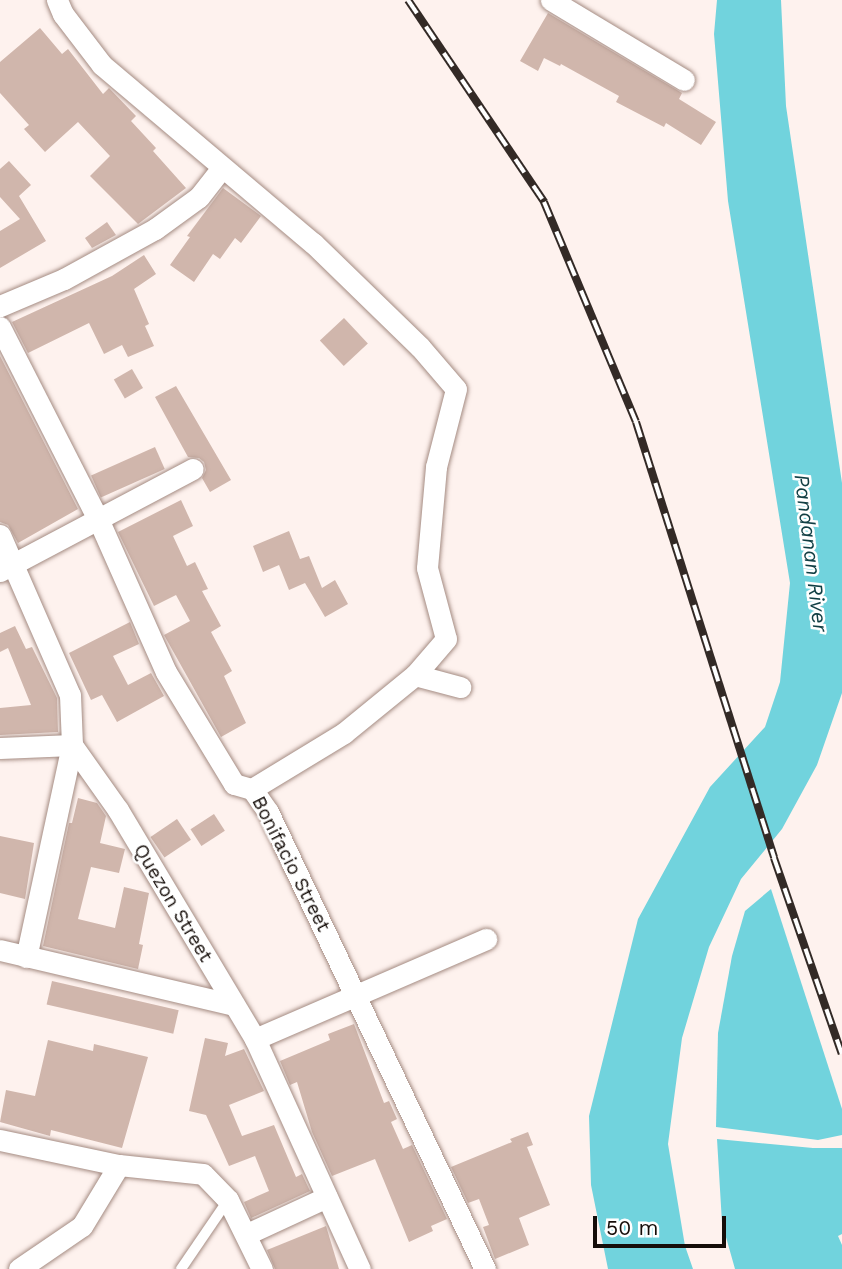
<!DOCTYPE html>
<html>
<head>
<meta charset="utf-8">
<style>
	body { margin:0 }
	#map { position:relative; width:842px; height:1269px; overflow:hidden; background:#fef2ee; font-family:"Work Sans",sans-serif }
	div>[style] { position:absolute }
	.water>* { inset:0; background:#71d3dd }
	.building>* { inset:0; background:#d0b6ac; transform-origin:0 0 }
	.roads { filter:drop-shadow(0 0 2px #a48b82) drop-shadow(0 0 2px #a48b82) }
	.service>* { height:10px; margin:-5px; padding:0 5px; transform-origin:5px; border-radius:5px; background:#fff }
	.minor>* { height:21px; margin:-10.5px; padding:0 10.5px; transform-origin:10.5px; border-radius:10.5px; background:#fff }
	.rail>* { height:8px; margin-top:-4px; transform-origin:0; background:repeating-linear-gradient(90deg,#fff 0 16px,#332a26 0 32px); box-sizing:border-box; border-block:2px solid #332a26 }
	span { translate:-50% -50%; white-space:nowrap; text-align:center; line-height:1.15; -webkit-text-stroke:5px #fff; paint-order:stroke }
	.street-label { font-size:19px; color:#150d09 }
	.water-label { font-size:21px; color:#113f44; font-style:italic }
	.scale { position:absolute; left:593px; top:1216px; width:133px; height:32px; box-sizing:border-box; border:4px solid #150d09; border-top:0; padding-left:9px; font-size:21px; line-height:24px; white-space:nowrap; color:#150d09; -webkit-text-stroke:5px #fff; paint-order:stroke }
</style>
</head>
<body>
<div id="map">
	<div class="water">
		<i style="clip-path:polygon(717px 0,781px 0,786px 106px,842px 483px,842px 693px,817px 765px,782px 829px,741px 879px,709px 947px,682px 1038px,668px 1144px,685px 1246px,693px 1269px,608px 1269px,591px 1185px,589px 1116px,638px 919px,710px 787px,765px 727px,780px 682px,790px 583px,728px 201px,714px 34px)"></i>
		<i style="clip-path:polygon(771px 889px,842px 1109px,842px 1135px,818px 1140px,716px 1127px,718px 1033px,732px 956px,745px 911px)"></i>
		<i style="clip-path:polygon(717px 1139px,813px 1148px,842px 1148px,842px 1234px,838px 1236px,842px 1245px,842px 1269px,735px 1269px,722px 1223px)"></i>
	</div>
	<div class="building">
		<i style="clip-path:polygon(548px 13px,682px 93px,679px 99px,716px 122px,701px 145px,666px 123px,664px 127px,616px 102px,619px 96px,561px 64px,560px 66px,544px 58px,538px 71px,520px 61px)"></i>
		<i style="clip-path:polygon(40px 28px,62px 54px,68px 49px,103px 94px,109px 88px,136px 116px,131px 121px,156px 148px,153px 151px,186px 188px,138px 224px,90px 176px,110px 156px,78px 122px,45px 152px,24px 129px,29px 125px,0 93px,0 62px)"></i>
		<i style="clip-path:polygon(9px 161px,31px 185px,19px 196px,46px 241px,0 268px,0 231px,20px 219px,0 197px,0 169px)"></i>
		<i style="clip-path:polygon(223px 188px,261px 216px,241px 243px,235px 238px,220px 259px,213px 254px,194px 282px,170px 265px,190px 237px,187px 236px)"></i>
		<i style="clip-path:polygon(107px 222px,116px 235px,92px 248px,85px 238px)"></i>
		<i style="clip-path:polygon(144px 255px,156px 274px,134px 289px,149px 324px,145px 326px,154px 346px,128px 357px,122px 345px,104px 354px,89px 323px,28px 353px,12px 322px,112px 276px)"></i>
		<i style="left:344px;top:318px;width:35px;height:33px;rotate:47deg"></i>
		<i style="clip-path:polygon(0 356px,78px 509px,18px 543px,8px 525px,0 522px)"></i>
		<i style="left:132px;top:369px;width:22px;height:21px;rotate:60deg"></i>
		<i style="clip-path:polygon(176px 386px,231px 480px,210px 492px,202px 478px,206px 470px,204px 462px,199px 458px,188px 457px,155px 397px)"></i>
		<i style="left:155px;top:447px;width:24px;height:70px;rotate:66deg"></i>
		<i style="clip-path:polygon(181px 500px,193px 526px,173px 536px,187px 566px,195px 562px,208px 589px,202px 591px,221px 626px,211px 632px,232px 671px,224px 676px,246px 723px,221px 737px,164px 635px,190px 621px,176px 595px,154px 606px,118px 532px)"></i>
		<i style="clip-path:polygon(289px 531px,300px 559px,309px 556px,322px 588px,335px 580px,348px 604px,325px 617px,305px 583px,289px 590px,279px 565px,263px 572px,253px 546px)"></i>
		<i style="clip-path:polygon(130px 622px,139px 644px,113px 656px,128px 685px,151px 673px,164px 696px,117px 722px,102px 695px,91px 700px,69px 653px)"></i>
		<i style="clip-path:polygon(15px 626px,26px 649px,32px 647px,57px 698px,58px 732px,0 735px,0 708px,31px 705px,8px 648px,0 652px,0 633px)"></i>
		<i style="clip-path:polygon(78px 798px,97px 803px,106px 816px,100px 843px,125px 849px,119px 873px,91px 867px,78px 919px,115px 928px,124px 887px,149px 893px,139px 944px,143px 945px,138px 969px,43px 946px,69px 823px,72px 823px)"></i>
		<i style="left:214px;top:814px;width:20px;height:28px;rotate:57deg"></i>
		<i style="left:177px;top:819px;width:25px;height:32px;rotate:56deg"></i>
		<i style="clip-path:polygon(0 836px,34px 843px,25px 899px,0 893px)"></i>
		<i style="left:52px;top:981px;width:130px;height:24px;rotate:13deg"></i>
		<i style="clip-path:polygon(354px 1024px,384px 1103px,389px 1101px,397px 1119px,391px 1122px,403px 1149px,412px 1145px,447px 1219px,431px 1226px,433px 1231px,409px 1242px,375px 1159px,332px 1176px,312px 1132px,297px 1082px,290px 1085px,280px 1061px,330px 1040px,328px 1034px)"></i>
		<i style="clip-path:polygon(205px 1038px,228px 1043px,225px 1056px,244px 1049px,264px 1091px,229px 1105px,242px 1136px,274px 1125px,296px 1177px,302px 1174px,310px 1191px,251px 1218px,244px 1202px,269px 1191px,255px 1156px,229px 1166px,206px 1115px,189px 1111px)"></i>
		<i style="clip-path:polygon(48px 1040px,93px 1051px,94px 1044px,148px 1057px,122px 1148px,51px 1130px,50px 1136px,0 1122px,6px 1090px,35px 1096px)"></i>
		<i style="clip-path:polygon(528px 1132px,533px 1145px,527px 1147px,550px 1205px,519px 1218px,529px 1245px,495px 1259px,483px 1227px,489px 1225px,479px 1199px,468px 1203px,451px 1167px,512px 1142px,510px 1139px)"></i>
		<i style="clip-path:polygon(326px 1226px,339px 1269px,275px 1269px,267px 1250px)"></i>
	</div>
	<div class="roads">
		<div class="service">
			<i style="left:181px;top:1269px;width:83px;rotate:-55.7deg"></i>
		</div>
		<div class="minor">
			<i style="left:57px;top:0;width:15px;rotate:67deg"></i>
			<i style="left:63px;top:14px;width:64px;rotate:52.6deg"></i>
			<i style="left:102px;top:65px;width:276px;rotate:40.2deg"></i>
			<i style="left:313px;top:243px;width:149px;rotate:44.2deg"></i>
			<i style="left:420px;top:347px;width:55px;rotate:49.4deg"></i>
			<i style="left:456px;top:389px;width:81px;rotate:104.4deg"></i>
			<i style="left:436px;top:467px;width:101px;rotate:95.1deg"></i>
			<i style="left:427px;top:568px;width:73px;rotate:75deg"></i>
			<i style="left:446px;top:639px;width:48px;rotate:130.7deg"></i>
			<i style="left:415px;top:675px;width:92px;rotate:140.8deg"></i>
			<i style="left:344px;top:733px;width:108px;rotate:148.7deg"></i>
			<i style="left:551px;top:0;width:155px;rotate:31deg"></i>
			<i style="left:0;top:306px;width:69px;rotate:-22.9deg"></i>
			<i style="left:64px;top:279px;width:104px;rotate:-28.8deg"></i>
			<i style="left:155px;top:229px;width:54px;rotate:-36deg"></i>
			<i style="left:199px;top:197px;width:37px;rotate:-52deg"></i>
			<i style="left:0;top:327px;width:218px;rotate:63deg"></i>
			<i style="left:99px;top:521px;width:165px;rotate:66.1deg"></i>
			<i style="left:166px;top:672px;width:131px;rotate:58.7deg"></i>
			<i style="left:234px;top:784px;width:19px;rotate:16deg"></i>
			<i style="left:252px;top:789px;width:28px;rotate:55deg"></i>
			<i style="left:268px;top:812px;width:506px;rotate:64.6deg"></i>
			<i style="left:0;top:535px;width:175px;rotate:66.4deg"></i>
			<i style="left:70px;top:695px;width:50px;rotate:87.7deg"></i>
			<i style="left:72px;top:745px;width:80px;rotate:54.7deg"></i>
			<i style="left:118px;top:810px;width:267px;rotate:59.1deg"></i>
			<i style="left:255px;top:1039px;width:253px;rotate:65.5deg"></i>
			<i style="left:0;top:571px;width:218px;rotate:-27.9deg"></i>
			<i style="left:415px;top:675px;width:47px;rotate:14.9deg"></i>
			<i style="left:0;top:748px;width:72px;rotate:-2.4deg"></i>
			<i style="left:72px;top:745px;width:217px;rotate:102.2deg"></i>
			<i style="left:0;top:950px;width:240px;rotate:13.2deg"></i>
			<i style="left:255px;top:1039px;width:252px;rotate:-23.4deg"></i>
			<i style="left:0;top:1140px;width:122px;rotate:11.9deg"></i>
			<i style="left:119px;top:1165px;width:84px;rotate:6.1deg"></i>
			<i style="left:203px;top:1174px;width:36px;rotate:46deg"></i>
			<i style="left:228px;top:1200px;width:77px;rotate:63.8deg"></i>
			<i style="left:247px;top:1234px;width:88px;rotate:-24.8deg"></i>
			<i style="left:19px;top:1269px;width:76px;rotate:-34.3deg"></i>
			<i style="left:82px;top:1226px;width:71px;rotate:-58.8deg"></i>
		</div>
	</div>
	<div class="rail">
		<i style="left:408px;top:0;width:244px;rotate:56deg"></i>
		<i style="left:544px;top:202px;width:238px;rotate:67.3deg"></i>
		<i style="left:636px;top:422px;width:457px;rotate:72.4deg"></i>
		<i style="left:774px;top:858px;width:207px;rotate:70.9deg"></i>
	</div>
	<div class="street-label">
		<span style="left:291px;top:864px;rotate:63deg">Bonifacio Street</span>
		<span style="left:173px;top:903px;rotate:59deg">Quezon Street</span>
	</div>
	<div class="water-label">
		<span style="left:811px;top:553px;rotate:83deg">Pandanan River</span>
	</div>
	<div class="scale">50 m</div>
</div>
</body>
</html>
